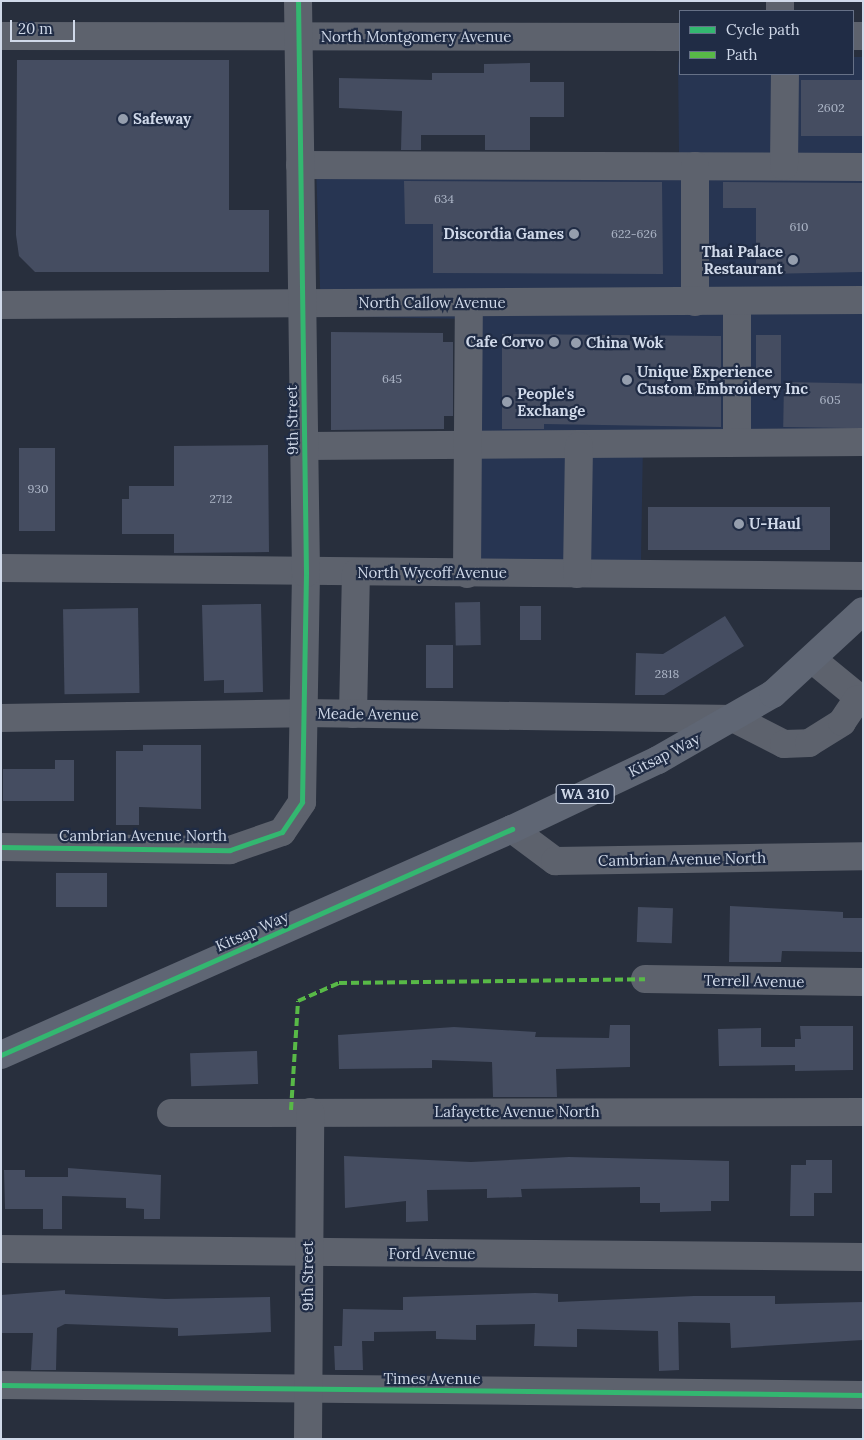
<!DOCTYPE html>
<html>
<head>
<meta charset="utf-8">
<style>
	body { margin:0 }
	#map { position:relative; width:864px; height:1440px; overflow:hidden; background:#282f3d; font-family:Lora,serif }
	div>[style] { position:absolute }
	.built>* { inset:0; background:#273552 }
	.building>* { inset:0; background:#454d61; transform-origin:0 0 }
	.minor>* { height:28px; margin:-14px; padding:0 14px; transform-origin:14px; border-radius:14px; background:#5d626d }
	.major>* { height:28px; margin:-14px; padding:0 14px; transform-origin:14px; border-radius:14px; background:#5f6674 }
	.quiet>* { height:4px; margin-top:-2px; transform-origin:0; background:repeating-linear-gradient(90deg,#58b947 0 8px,transparent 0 12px) }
	.cycleway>* { height:5px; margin:-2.5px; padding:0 2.5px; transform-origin:2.5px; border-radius:2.5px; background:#33b770 }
	.dots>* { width:14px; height:14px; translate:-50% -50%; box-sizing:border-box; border:2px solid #202c45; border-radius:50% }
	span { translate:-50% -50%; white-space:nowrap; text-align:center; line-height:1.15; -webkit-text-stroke:4.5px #202c45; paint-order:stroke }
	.number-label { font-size:12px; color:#adb6c7 }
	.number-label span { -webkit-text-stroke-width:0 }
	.shield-label span { padding:1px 4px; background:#202c45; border:1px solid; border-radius:4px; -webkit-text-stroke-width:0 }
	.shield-label { font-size:14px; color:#d0d9e9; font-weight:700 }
	.street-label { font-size:15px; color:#d0d9e9 }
	.poi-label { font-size:15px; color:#d0d9e9; font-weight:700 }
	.left { translate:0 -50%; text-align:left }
	.right { translate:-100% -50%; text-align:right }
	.frame { position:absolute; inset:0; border:2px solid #d0d9e9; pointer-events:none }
	.legend { position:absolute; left:679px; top:10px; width:175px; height:65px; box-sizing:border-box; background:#202c45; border:1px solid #667187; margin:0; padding:6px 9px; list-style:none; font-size:15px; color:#d0d9e9 }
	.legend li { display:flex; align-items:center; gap:10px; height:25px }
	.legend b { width:25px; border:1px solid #667187 }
	.scale { position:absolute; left:10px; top:20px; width:65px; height:22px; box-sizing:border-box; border:2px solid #d0d9e9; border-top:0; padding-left:6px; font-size:15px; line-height:18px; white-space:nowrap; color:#d0d9e9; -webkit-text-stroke:4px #202c45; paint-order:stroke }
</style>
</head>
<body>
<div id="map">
	<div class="built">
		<i style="clip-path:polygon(678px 57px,680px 74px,853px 74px,853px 57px,863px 57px,863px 156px,679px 155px)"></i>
		<i style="clip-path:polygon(863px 164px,863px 442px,643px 441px,641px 561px,470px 561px,472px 319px,321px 316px,316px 165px)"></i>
	</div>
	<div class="building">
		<i style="clip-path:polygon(17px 60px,229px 60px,229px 210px,269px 210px,269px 272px,35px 272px,19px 256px,16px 235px)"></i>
		<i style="clip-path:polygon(530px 63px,530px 82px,564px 82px,564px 117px,530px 117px,530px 150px,485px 150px,485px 135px,421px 135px,421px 150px,401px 150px,402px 111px,339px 108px,339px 78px,432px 80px,432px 73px,484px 73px,484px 64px)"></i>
		<i style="left:801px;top:80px;width:62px;height:56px"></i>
		<i style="clip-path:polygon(404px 181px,662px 182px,663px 274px,433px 273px,433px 224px,405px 224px)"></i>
		<i style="clip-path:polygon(723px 182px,863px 183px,863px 272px,756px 274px,756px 208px,723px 208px)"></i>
		<i style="clip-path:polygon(331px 332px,443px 333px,443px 342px,453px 342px,453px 416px,444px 416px,444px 429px,331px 430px)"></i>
		<i style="clip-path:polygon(502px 334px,721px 336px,721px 427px,544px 424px,544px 429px,502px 429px)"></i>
		<i style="left:756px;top:335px;width:25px;height:58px"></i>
		<i style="left:784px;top:382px;width:79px;height:45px;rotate:1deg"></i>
		<i style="clip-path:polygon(268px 445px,269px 552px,174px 553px,174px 534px,122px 534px,122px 499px,129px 499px,129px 486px,174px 486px,174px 446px)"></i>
		<i style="left:19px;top:448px;width:36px;height:83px"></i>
		<i style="left:648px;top:507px;width:182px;height:43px"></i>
		<i style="left:480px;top:602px;width:43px;height:25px;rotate:89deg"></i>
		<i style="clip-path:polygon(261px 604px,263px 692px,224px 693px,224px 680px,204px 681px,202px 605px)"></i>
		<i style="left:520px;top:606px;width:21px;height:34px"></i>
		<i style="left:138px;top:608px;width:85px;height:75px;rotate:89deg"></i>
		<i style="clip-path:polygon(725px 616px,744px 646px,664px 695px,635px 695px,636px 653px,663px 654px)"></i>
		<i style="left:426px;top:645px;width:27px;height:43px"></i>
		<i style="clip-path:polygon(143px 745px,201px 745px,201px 809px,139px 807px,139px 825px,116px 825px,116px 751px,143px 751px)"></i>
		<i style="clip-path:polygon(55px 760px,74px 760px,74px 801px,3px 801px,3px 769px,55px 769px)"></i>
		<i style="left:56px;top:873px;width:51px;height:34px"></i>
		<i style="clip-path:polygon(730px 906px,843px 912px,843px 918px,863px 918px,863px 952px,782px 951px,781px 962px,729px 962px)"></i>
		<i style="left:638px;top:907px;width:35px;height:35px;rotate:2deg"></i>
		<i style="clip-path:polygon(610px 1025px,630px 1025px,630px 1067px,556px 1069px,557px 1097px,493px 1097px,492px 1062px,432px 1060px,432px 1068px,339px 1069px,338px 1035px,454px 1027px,536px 1032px,535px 1037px,609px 1038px)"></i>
		<i style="clip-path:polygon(800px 1026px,853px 1026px,853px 1070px,795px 1071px,795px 1065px,719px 1066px,718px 1029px,761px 1028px,761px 1047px,795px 1047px,795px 1039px,801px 1039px)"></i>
		<i style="left:257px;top:1051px;width:33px;height:67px;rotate:88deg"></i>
		<i style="clip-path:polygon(344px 1156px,471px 1162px,569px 1157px,729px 1161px,729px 1201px,711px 1201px,711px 1211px,660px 1212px,660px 1203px,640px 1203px,640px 1187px,521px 1189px,522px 1197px,487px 1198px,487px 1189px,427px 1190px,428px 1221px,406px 1222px,406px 1201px,345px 1208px)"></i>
		<i style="clip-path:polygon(806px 1160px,832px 1160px,832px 1193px,814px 1193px,814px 1216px,790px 1216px,791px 1165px,806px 1165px)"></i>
		<i style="clip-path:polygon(68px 1168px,161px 1175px,160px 1219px,144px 1219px,144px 1209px,126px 1208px,126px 1198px,62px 1196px,62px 1229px,43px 1229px,43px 1209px,5px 1209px,4px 1170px,25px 1170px,25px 1177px,68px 1177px)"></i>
		<i style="clip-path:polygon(65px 1290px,65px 1294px,165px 1299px,270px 1297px,271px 1332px,178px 1336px,178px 1328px,65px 1324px,57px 1328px,56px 1370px,31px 1370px,33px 1333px,1px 1333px,1px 1295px)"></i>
		<i style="clip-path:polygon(535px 1293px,558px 1294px,558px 1302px,694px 1296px,775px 1296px,775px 1304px,863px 1302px,863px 1340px,731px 1348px,730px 1323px,678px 1322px,679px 1370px,659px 1371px,658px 1331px,577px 1329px,577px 1347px,534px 1346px,535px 1324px,476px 1325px,476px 1340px,436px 1339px,436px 1331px,374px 1332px,374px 1341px,362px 1341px,363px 1370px,335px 1370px,334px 1346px,342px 1346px,343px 1309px,403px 1310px,403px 1297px)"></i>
	</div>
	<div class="minor">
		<i style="left:780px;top:1px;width:10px;rotate:90deg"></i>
		<i style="left:1px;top:36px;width:679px;rotate:0.08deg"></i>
		<i style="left:853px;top:36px;width:10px"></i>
		<i style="left:300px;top:165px;width:563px;rotate:0.2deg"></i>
		<i style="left:784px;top:166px;width:92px;rotate:-89.4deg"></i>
		<i style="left:695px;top:302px;width:136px;rotate:-90deg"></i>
		<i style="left:737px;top:302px;width:138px;rotate:90deg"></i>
		<i style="left:1px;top:305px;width:862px;rotate:-0.33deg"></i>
		<i style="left:305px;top:446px;width:558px;rotate:-0.41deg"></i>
		<i style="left:1px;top:568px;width:862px;rotate:0.53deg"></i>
		<i style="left:467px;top:574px;width:271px;rotate:-89.6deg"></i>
		<i style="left:577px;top:574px;width:128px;rotate:-89.1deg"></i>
		<i style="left:813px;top:660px;width:65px;rotate:39.4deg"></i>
		<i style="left:353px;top:714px;width:141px;rotate:-88.8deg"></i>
		<i style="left:1px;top:718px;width:302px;rotate:-0.9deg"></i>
		<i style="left:303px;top:713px;width:432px;rotate:0.8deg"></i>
		<i style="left:735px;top:719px;width:55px;rotate:27deg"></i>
		<i style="left:784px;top:744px;width:25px;rotate:-2deg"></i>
		<i style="left:809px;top:743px;width:39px;rotate:-32deg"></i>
		<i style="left:842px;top:722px;width:27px;rotate:-56deg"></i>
		<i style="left:512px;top:829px;width:54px;rotate:36.7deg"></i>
		<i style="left:555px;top:861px;width:308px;rotate:-0.9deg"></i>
		<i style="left:1px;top:847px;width:229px;rotate:0.8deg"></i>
		<i style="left:230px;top:850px;width:55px;rotate:-19.1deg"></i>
		<i style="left:282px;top:832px;width:36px;rotate:-56deg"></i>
		<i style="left:302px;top:802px;width:229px;rotate:-89deg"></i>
		<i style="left:306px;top:573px;width:572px;rotate:-90.8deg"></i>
		<i style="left:645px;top:979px;width:218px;rotate:0.8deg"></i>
		<i style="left:171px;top:1113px;width:692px;rotate:-0.08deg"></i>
		<i style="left:1px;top:1249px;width:862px;rotate:0.53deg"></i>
		<i style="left:1px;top:1385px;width:862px;rotate:0.66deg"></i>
		<i style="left:308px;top:1439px;width:327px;rotate:-89.6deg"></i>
	</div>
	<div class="major">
		<i style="left:1px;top:1055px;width:559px;rotate:-23.86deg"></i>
		<i style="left:512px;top:829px;width:161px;rotate:-25.3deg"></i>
		<i style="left:658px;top:760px;width:133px;rotate:-29.9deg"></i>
		<i style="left:773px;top:694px;width:122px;rotate:-42.7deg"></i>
	</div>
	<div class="quiet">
		<i style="left:291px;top:1110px;width:109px;rotate:-86.3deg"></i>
		<i style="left:298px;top:1001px;width:45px;rotate:-23.7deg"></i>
		<i style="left:339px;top:983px;width:306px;rotate:-0.7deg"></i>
	</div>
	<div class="cycleway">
		<i style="left:1px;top:847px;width:229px;rotate:0.8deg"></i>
		<i style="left:230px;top:850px;width:55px;rotate:-19.1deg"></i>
		<i style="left:282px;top:832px;width:36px;rotate:-56deg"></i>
		<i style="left:302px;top:802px;width:229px;rotate:-89deg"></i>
		<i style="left:306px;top:573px;width:572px;rotate:-90.8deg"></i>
		<i style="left:1px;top:1055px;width:559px;rotate:-23.86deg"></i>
		<i style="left:1px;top:1385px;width:862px;rotate:0.66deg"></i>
	</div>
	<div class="dots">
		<i style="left:123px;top:119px;background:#959ead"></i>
		<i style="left:574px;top:234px;background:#959ead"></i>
		<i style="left:793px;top:260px;background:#959ead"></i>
		<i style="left:554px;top:342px;background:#959ead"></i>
		<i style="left:576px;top:343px;background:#959ead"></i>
		<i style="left:627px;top:380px;background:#959ead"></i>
		<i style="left:507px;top:402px;background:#959ead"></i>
		<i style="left:739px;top:524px;background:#959ead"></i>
	</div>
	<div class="number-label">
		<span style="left:831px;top:108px">2602</span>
		<span style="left:444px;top:199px">634</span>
		<span style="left:799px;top:227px">610</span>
		<span style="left:634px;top:234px">622-626</span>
		<span style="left:392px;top:379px">645</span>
		<span style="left:830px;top:400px">605</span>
		<span style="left:38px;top:489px">930</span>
		<span style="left:221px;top:499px">2712</span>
		<span style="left:667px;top:674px">2818</span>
	</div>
	<div class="shield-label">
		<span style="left:585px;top:794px">WA 310</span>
	</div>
	<div class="street-label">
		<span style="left:416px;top:37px">North Montgomery Avenue</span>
		<span style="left:432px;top:303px">North Callow Avenue</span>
		<span style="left:292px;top:420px;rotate:-91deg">9th Street</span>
		<span style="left:432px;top:573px">North Wycoff Avenue</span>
		<span style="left:368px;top:714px;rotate:1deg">Meade Avenue</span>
		<span style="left:664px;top:755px;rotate:-27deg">Kitsap Way</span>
		<span style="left:143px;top:836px">Cambrian Avenue North</span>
		<span style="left:682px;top:859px;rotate:-1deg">Cambrian Avenue North</span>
		<span style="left:252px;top:931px;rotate:-24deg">Kitsap Way</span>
		<span style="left:754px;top:981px;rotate:1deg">Terrell Avenue</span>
		<span style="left:517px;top:1112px">Lafayette Avenue North</span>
		<span style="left:432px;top:1254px">Ford Avenue</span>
		<span style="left:308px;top:1276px;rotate:-90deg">9th Street</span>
		<span style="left:432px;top:1379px">Times Avenue</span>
	</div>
	<div class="poi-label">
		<span class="left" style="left:133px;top:119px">Safeway</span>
		<span class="right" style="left:564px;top:234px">Discordia Games</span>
		<span class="right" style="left:783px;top:260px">Thai Palace<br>Restaurant</span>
		<span class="right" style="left:544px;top:342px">Cafe Corvo</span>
		<span class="left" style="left:586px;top:343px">China Wok</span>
		<span class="left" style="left:637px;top:380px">Unique Experience<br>Custom Embroidery Inc</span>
		<span class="left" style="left:517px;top:402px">People's<br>Exchange</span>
		<span class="left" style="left:749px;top:524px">U-Haul</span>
	</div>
	<div class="frame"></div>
	<ul class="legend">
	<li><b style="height:6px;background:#33b770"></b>Cycle path</li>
	<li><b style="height:6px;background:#58b947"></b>Path</li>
	</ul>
	<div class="scale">20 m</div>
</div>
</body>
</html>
